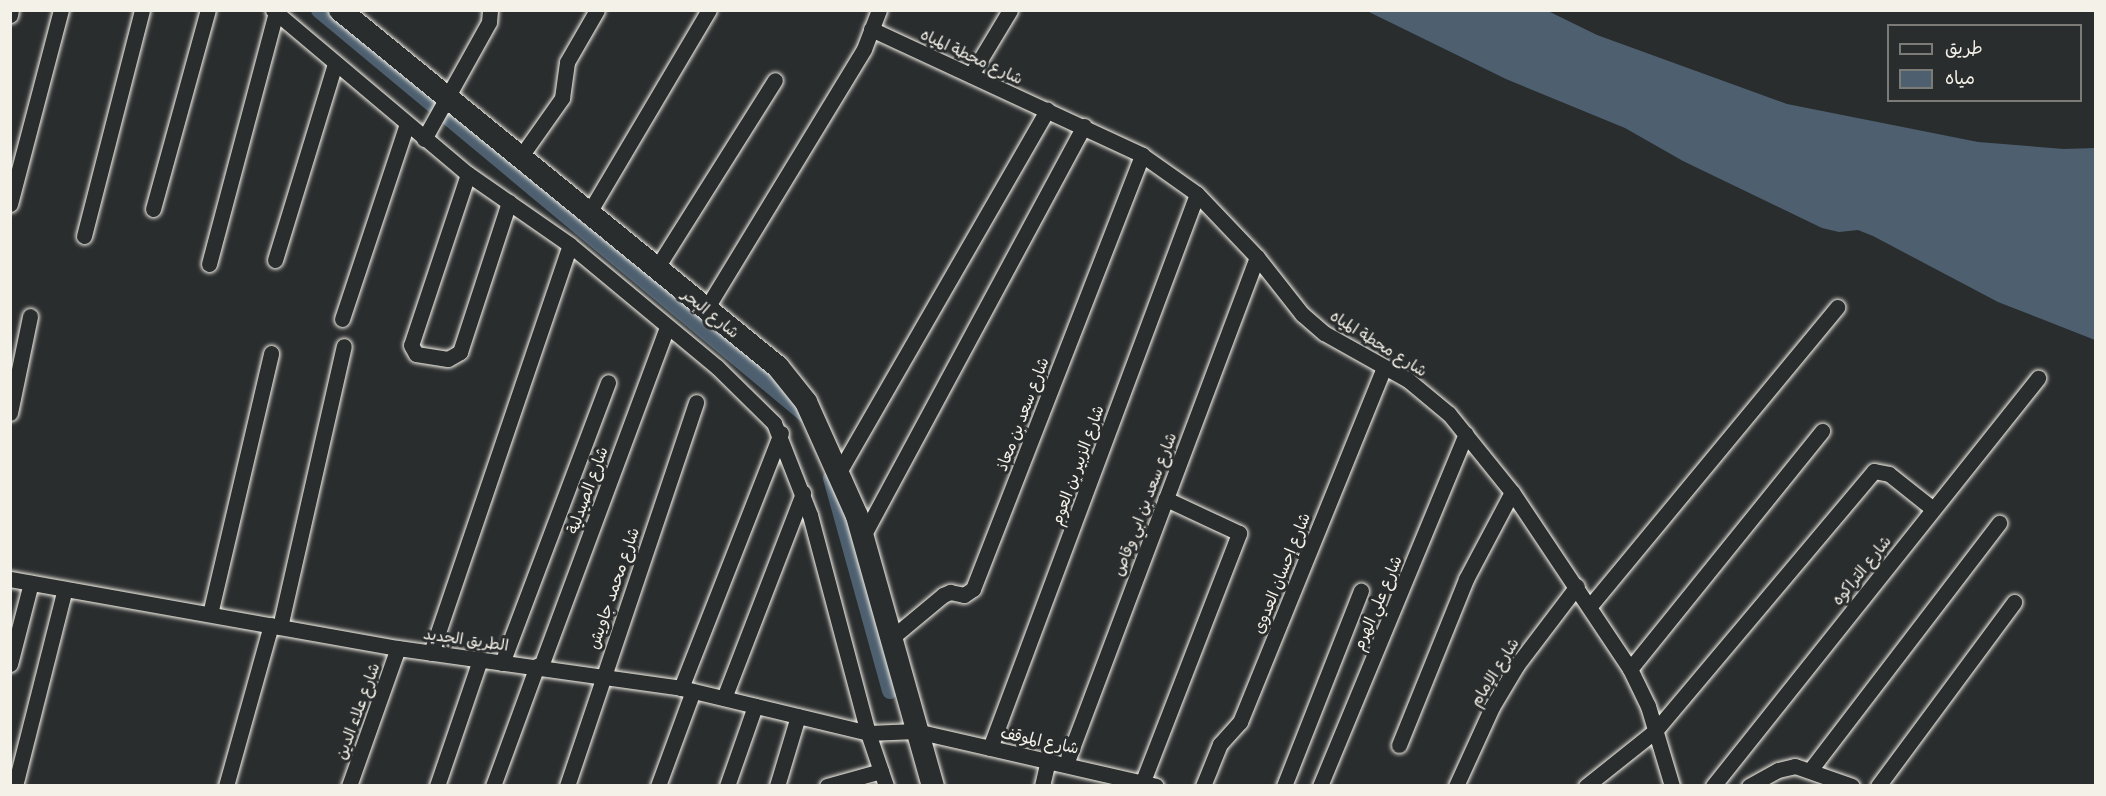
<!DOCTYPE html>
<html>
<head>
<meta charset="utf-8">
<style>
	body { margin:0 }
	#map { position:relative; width:2106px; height:796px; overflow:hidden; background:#2a2d2e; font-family:"Patrick Hand","Playpen Sans Arabic",sans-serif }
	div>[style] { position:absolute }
	.water>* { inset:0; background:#4e6070 }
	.canal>* { height:16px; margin:-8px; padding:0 8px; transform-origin:8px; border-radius:8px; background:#4e6070 }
	.roads { filter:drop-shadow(0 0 2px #f4f1e8) drop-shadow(0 0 2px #f4f1e8) }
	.street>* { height:15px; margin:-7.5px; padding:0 7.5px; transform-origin:7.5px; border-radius:7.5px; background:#2a2d2e }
	.secondary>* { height:22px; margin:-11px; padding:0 11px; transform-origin:11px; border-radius:11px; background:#2a2d2e }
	span { translate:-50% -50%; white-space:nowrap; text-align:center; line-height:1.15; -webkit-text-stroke:6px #2a2d2e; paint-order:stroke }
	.street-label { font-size:16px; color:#f4f1e8 }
	.frame { position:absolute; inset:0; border:12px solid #f4f1e8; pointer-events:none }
	.legend { position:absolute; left:1887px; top:24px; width:195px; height:78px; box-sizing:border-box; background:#2a2d2e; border:2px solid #7b7b78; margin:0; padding:8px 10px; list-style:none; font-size:18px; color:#f4f1e8 }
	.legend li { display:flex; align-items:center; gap:12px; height:30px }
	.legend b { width:30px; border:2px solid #7b7b78 }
</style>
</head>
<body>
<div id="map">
	<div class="water">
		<i style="clip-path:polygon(1367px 11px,1548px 11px,1597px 35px,1787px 104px,1978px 142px,2064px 149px,2095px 148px,2095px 340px,1998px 302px,1873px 236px,1858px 230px,1839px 232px,1822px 228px,1683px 161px,1625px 128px,1506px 79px)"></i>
	</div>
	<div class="canal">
		<i style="left:319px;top:10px;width:644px;rotate:39.77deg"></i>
		<i style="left:831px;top:478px;width:221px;rotate:74.5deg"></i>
	</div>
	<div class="roads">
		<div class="street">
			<i style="left:273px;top:10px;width:255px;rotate:40.1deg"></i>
			<i style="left:468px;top:174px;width:124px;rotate:34.8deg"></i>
			<i style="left:570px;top:245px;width:191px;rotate:39.7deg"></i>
			<i style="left:717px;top:367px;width:80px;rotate:44.5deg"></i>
			<i style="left:774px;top:423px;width:99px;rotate:68.6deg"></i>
			<i style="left:810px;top:515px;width:226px;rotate:75.1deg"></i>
			<i style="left:868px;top:733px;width:56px;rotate:71.2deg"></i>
			<i style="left:10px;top:15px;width:5px;rotate:-79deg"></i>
			<i style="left:871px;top:29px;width:299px;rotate:24.9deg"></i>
			<i style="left:1142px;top:155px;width:67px;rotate:35.3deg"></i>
			<i style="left:1197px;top:194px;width:87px;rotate:46.4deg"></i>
			<i style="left:1257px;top:257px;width:73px;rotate:51.7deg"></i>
			<i style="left:1302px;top:314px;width:29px;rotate:41deg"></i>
			<i style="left:1324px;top:333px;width:96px;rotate:29.2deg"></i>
			<i style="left:1408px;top:380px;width:53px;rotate:39.7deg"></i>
			<i style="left:1449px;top:414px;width:100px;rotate:51.1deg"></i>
			<i style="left:1512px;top:492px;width:213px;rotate:56.3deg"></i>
			<i style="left:1630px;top:669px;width:41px;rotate:64.1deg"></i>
			<i style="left:1648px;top:706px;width:84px;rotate:73.3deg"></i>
			<i style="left:971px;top:75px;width:76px;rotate:-59deg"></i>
			<i style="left:424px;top:139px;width:134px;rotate:-60.9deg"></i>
			<i style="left:489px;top:22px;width:12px;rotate:-85deg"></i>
			<i style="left:519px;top:159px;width:75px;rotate:-54.8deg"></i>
			<i style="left:562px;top:98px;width:36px;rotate:-82deg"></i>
			<i style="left:567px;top:62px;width:60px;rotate:-60deg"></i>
			<i style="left:468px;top:174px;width:180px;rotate:108.4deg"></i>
			<i style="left:411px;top:345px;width:10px;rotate:61deg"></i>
			<i style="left:416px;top:354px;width:32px;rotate:9deg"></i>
			<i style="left:448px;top:359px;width:14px;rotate:-30deg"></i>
			<i style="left:460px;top:352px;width:158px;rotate:-71.9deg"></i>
			<i style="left:10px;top:204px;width:201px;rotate:-75.3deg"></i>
			<i style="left:153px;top:209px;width:206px;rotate:-74.6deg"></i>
			<i style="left:587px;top:216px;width:239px;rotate:-59.4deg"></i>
			<i style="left:84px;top:236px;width:233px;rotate:-75.6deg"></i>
			<i style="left:275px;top:260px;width:205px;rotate:-73deg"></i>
			<i style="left:209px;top:264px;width:260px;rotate:-75.1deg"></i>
			<i style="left:656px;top:269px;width:223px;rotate:-57.8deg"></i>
			<i style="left:706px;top:309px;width:304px;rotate:-58.7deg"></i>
			<i style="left:864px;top:49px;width:42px;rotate:-69deg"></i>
			<i style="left:342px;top:319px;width:206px;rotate:-71.6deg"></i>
			<i style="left:10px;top:413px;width:99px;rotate:-78.3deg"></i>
			<i style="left:839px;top:472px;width:418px;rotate:-60.1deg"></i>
			<i style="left:862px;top:538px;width:468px;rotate:-61.7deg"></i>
			<i style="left:10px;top:579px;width:394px;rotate:10.1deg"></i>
			<i style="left:398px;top:648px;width:286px;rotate:8deg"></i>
			<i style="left:681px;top:688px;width:192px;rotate:13.5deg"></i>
			<i style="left:868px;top:733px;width:48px;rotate:-2.4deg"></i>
			<i style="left:916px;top:731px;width:246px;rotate:12.9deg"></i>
			<i style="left:1590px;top:606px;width:388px;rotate:-50.4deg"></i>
			<i style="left:210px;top:614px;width:268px;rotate:-76.8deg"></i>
			<i style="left:280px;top:627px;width:288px;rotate:-77.2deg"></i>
			<i style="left:889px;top:640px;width:70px;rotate:-39.8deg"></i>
			<i style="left:943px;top:595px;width:8px;rotate:-23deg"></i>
			<i style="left:950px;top:592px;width:14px;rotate:12deg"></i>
			<i style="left:964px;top:595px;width:11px;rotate:-34deg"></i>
			<i style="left:973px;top:589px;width:466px;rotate:-68.7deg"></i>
			<i style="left:431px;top:653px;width:431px;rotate:-71.2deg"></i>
			<i style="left:502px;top:663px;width:300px;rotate:-69.3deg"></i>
			<i style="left:10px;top:664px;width:84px;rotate:-75.5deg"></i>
			<i style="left:541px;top:666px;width:362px;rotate:-69.6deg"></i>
			<i style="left:1630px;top:669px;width:306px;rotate:-51.1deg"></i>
			<i style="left:681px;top:688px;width:274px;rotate:-68.6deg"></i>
			<i style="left:724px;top:698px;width:220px;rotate:-68.9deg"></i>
			<i style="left:1399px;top:745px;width:179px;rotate:-68deg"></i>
			<i style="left:1466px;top:579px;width:98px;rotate:-62.1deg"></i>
			<i style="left:990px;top:748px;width:591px;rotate:-69.51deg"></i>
			<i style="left:1066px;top:764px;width:542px;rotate:-69.36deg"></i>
			<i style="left:1811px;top:769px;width:310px;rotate:-52.6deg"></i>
			<i style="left:1143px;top:781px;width:266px;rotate:-68.8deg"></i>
			<i style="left:1239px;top:533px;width:81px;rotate:-155deg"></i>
			<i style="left:15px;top:786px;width:203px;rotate:-75.8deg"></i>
			<i style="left:226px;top:786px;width:167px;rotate:-74.4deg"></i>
			<i style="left:349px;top:786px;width:146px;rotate:-70.5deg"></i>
			<i style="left:437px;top:786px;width:133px;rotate:-71.2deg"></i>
			<i style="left:493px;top:786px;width:128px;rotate:-69.9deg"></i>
			<i style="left:567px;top:786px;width:405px;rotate:-71.4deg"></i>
			<i style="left:658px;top:786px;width:101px;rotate:-69.8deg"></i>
			<i style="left:727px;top:786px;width:85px;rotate:-70.7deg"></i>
			<i style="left:777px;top:786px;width:73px;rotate:-73.3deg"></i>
			<i style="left:827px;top:786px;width:56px;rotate:-15.5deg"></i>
			<i style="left:1042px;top:786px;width:27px;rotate:-77deg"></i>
			<i style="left:1203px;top:786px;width:45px;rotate:-68deg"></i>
			<i style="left:1220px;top:744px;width:30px;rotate:-48deg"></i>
			<i style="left:1240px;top:722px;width:382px;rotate:-67.9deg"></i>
			<i style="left:1284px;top:786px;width:210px;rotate:-68.5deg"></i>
			<i style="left:1320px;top:786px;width:381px;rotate:-67.5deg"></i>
			<i style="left:1456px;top:786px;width:87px;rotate:-65.5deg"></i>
			<i style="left:1492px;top:707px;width:49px;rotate:-59.2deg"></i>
			<i style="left:1517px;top:665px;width:99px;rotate:-52.8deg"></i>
			<i style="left:1586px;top:786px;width:88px;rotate:-38.6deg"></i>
			<i style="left:1655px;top:731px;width:340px;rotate:-49.9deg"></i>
			<i style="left:1874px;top:471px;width:15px;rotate:11deg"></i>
			<i style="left:1889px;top:474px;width:56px;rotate:38.5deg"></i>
			<i style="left:1713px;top:786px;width:522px;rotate:-51.46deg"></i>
			<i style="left:1749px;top:786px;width:33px;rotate:-29deg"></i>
			<i style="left:1778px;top:770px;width:17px;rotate:-13deg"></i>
			<i style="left:1795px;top:766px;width:60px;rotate:19.3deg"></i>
			<i style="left:1878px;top:786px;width:229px;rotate:-53.5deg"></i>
		</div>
		<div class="secondary">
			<i style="left:340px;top:10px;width:565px;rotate:39.18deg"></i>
			<i style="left:778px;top:367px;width:45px;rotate:51.3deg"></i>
			<i style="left:806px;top:402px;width:125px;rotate:65.9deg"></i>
			<i style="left:857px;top:516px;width:280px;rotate:74.3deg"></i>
		</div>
	</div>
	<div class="street-label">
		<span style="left:972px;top:56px;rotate:25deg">شارع محطة المياه</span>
		<span style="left:711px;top:313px;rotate:39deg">شارع البحر</span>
		<span style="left:1379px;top:343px;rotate:32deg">شارع محطة المياه</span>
		<span style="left:1022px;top:414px;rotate:-69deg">شارع سعد بن معاذ</span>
		<span style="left:1077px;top:465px;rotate:-70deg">شارع الزبير بن العوم</span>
		<span style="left:587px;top:490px;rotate:-70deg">شارع الصيدلية</span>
		<span style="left:1144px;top:504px;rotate:-69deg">شارع سعد بن ابي وقاص</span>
		<span style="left:1861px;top:570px;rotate:-51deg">شارع التراكوه</span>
		<span style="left:1281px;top:573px;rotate:-68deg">شارع إحسان العدوى</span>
		<span style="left:613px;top:588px;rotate:-71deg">شارع محمد جاويش</span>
		<span style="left:1377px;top:603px;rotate:-67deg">شارع علي الهرم</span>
		<span style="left:466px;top:639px;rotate:8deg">الطريق الجديد</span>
		<span style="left:1494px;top:672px;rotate:-58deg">شارع الإمام</span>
		<span style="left:357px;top:711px;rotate:-70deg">شارع علاء الدين</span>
		<span style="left:1040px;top:740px;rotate:12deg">شارع الموقف</span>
	</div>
	<div class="frame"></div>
	<ul class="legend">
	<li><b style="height:8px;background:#2a2d2e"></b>طريق</li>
	<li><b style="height:16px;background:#4e6070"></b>مياه</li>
	</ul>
</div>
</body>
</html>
